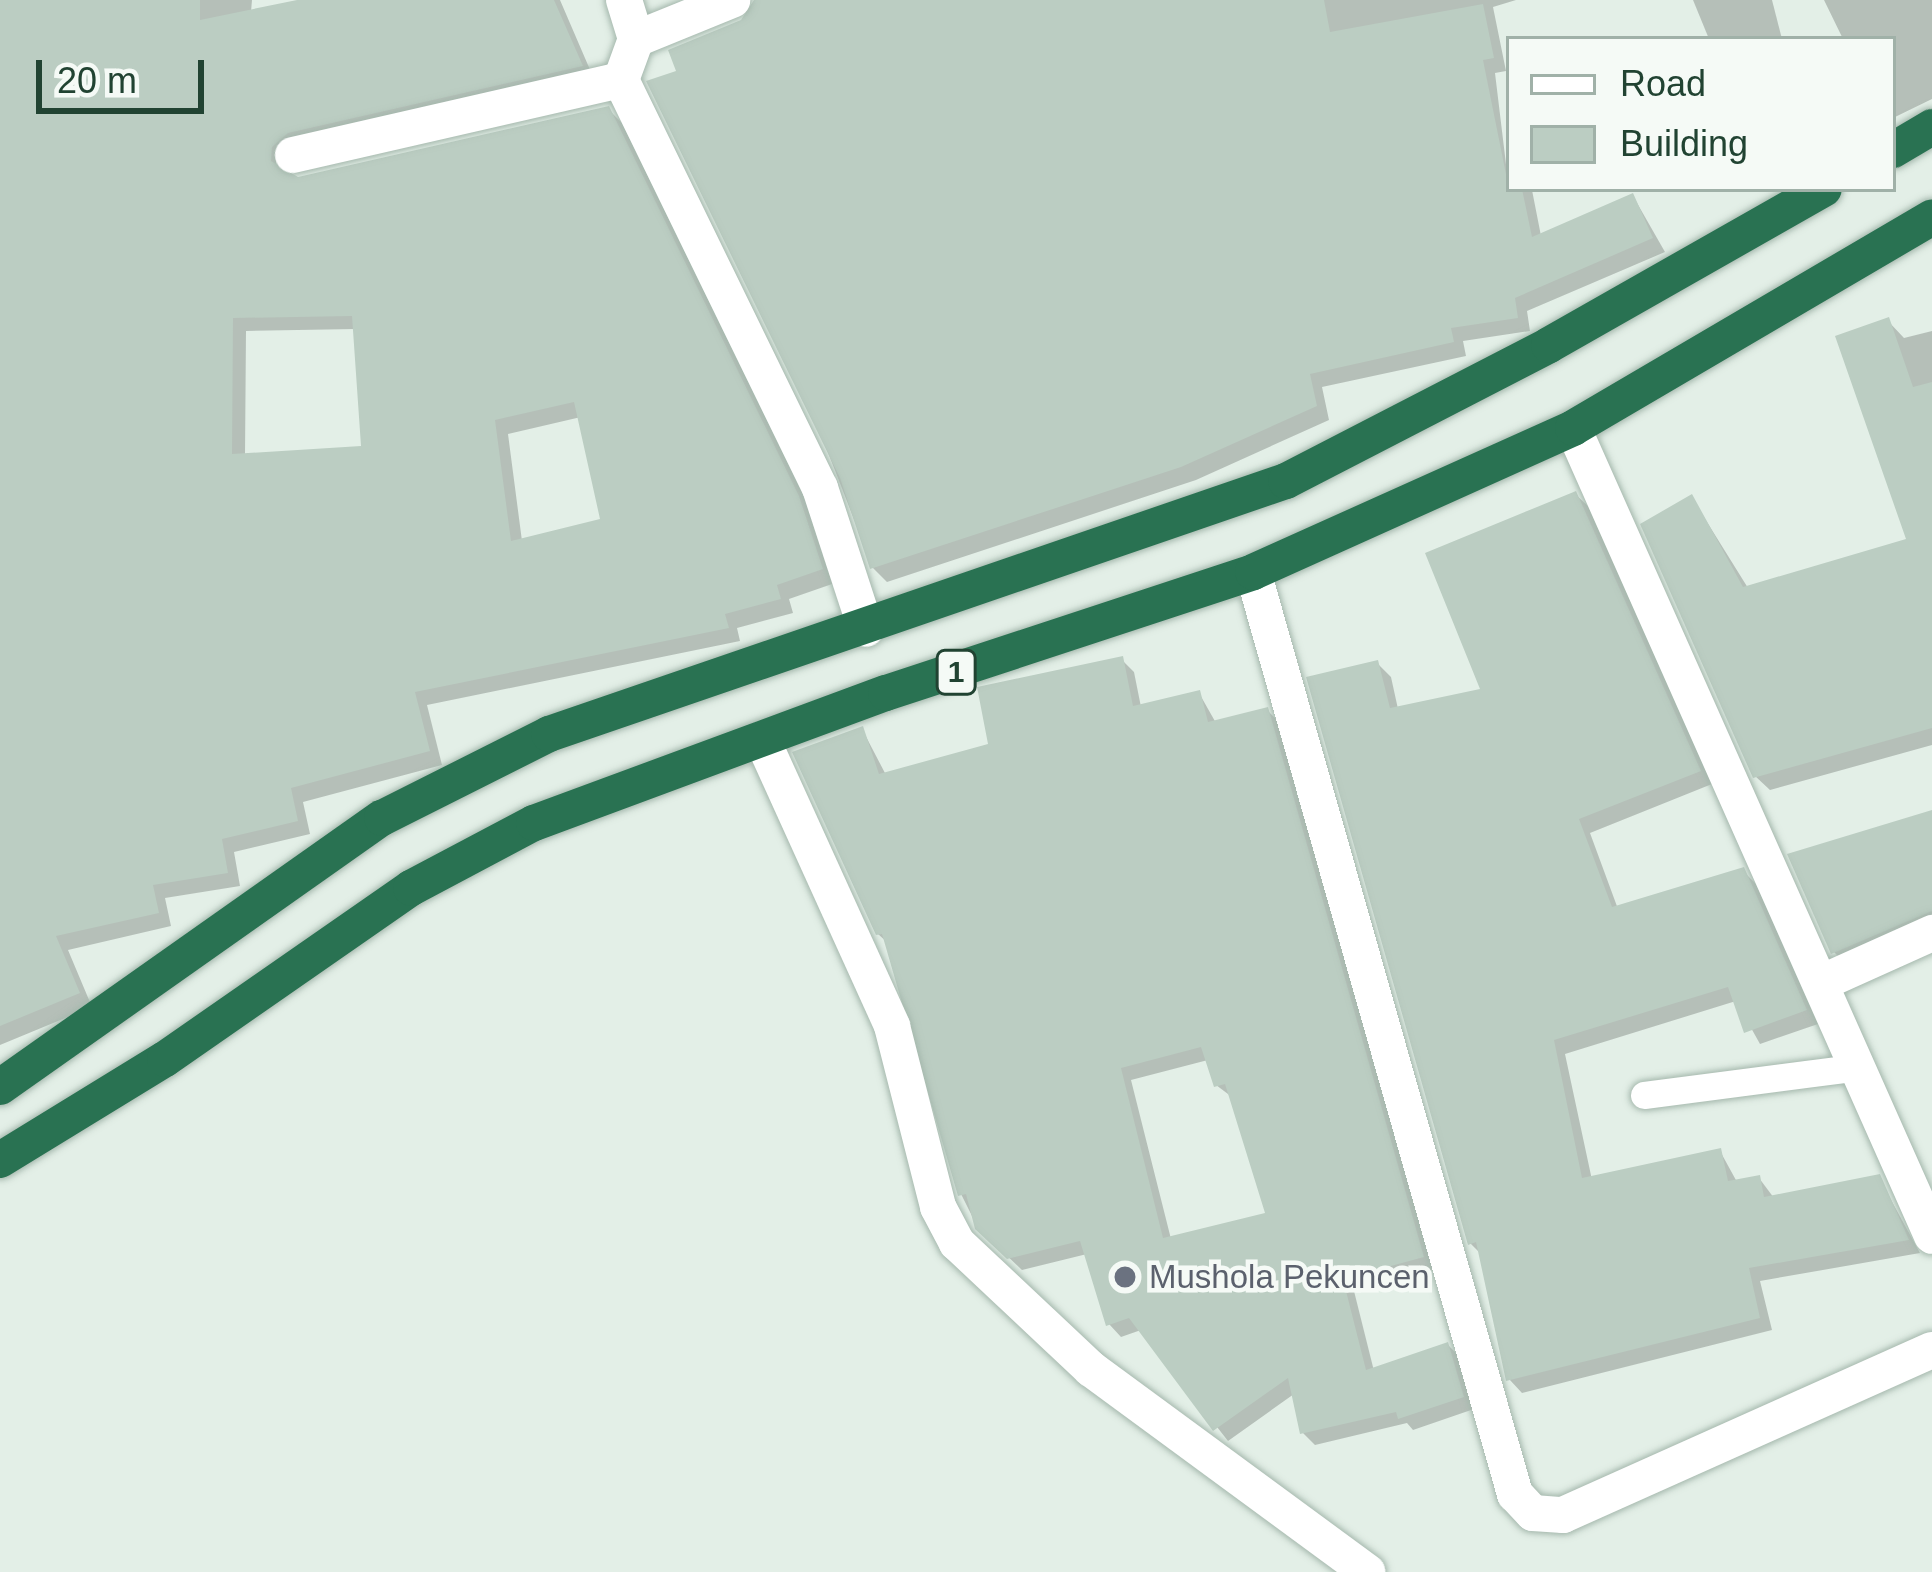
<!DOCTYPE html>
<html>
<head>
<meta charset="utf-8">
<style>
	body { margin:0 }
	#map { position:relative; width:1932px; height:1572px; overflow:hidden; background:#e3efe7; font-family:Helvetica,sans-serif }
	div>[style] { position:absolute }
	.shadow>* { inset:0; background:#0003 }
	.building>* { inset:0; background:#bbcdc2 }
	.roads { filter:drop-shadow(0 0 3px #a5b8ad) drop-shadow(0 0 3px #a5b8ad) }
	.lane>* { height:27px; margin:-13.5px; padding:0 13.5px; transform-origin:13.5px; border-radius:13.5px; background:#fff }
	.street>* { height:36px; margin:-18px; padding:0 18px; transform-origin:18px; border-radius:18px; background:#fff }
	.highway>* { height:36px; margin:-18px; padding:0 18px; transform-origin:18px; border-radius:18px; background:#297252 }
	.dots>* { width:33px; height:33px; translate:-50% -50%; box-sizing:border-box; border:6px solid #f5faf6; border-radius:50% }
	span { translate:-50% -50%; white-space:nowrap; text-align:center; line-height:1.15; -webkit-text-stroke:9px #f5faf6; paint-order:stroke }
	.shield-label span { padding:3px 9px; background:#f5faf6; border:3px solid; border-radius:9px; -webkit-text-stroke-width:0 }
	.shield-label { font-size:30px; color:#214332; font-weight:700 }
	.worship-label { font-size:33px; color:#5b616d }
	.left { translate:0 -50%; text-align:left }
	.legend { position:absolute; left:1506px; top:36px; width:390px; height:156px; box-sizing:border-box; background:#f5faf6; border:3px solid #a0b1a8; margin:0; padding:15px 21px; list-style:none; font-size:36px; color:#214332 }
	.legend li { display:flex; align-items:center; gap:24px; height:60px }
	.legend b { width:60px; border:3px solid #a0b1a8 }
	.scale { position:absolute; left:36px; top:60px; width:168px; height:54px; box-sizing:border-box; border:6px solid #214332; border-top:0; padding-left:15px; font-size:36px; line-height:42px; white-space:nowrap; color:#214332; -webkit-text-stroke:9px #f5faf6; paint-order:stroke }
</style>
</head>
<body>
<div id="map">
	<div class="shadow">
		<i style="clip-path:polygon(evenodd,0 0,252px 0,251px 12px,312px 0,560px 0,594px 79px,284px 172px,298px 180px,608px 109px,622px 123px,812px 513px,835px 583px,789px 599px,793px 613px,737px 628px,740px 641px,427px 705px,442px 765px,303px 802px,310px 834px,234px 852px,240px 886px,165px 898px,171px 926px,68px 950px,92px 1007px,0 1045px,0 0,356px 329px,364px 448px,245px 456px,246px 331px,356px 329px,0 0,581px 417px,603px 521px,522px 541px,508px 434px,581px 417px)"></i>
		<i style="clip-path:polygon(754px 0,1516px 0,1493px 7px,1506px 71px,1495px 73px,1509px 189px,1532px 190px,1541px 236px,1633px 196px,1665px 252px,1527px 311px,1530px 331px,1463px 341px,1466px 356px,1322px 387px,1329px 420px,1196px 480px,887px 582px,873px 568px,680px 73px,752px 17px)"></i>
		<i style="clip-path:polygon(1693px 0,1772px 0,1782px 39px,1709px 39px)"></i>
		<i style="clip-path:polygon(1824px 0,1932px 0,1932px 99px,1893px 118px,1893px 39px,1843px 39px)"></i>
		<i style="clip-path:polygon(1888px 321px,1904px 338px,1932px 331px,1932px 745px,1770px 790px,1755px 776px,1692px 498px,1748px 588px,1910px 541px)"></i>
		<i style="clip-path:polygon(1575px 494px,1589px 507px,1712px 784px,1590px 833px,1618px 909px,1743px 871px,1756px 884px,1818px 1024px,1760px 1044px,1736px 1001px,1565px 1054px,1592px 1180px,1720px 1151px,1737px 1182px,1759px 1178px,1774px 1198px,1879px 1178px,1920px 1253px,1760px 1281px,1772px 1330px,1522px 1393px,1509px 1379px,1482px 1255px,1470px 1243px,1377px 663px,1391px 677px,1398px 709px,1485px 691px)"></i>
		<i style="clip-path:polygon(evenodd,1122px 660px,1134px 672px,1141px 707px,1199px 693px,1216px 723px,1267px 710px,1279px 722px,1435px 1269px,1354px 1291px,1374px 1371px,1448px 1345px,1460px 1357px,1474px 1409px,1413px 1430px,1407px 1423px,1315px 1445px,1303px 1433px,1294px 1394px,1228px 1441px,1141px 1330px,1121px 1337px,1109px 1324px,1087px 1254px,1022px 1270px,978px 1228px,961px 1194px,889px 944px,878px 934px,862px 729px,886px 775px,992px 747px,1122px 660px,1208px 1060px,1216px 1085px,1232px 1097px,1269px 1216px,1171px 1239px,1131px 1080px,1208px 1060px)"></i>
		<i style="clip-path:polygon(1932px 813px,1932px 929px,1848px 966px,1834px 952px)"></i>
	</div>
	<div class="building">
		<i style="clip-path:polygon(evenodd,0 0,200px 0,200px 20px,297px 0,554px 0,583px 66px,288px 133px,272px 147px,271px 161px,298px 177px,609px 106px,799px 496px,823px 569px,777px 585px,781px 599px,725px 614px,729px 628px,415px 692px,430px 751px,291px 788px,298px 821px,222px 839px,228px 873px,153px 885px,159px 913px,56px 936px,80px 993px,0 1026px,0 0,352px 316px,361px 446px,232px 454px,233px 318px,352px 316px,0 0,574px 402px,600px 519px,511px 541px,495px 420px,574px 402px)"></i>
		<i style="clip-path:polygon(754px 0,1324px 0,1330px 32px,1483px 4px,1494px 58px,1483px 60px,1509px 189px,1522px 189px,1532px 237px,1633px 193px,1653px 238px,1515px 298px,1518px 318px,1451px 328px,1454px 342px,1310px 374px,1317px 406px,1181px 467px,870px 569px,840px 478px,646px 81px,676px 71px,668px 50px,741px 20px)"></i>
		<i style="clip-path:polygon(1889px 317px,1913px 387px,1932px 382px,1932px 728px,1753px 778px,1640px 524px,1692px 494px,1743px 587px,1906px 539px,1835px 336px)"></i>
		<i style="clip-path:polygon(1576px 491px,1701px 771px,1579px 819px,1612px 907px,1744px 867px,1807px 1010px,1744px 1033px,1728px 987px,1554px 1040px,1582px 1178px,1721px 1148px,1728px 1181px,1760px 1175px,1764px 1197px,1880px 1174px,1909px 1240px,1749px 1268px,1760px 1318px,1506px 1381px,1476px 1242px,1468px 1245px,1306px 677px,1378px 660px,1390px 708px,1480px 689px,1425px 553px)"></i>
		<i style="clip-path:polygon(evenodd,1123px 656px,1133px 706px,1200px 690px,1208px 722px,1268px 707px,1424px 1257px,1343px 1279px,1366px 1370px,1448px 1342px,1464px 1397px,1398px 1419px,1396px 1412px,1300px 1434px,1288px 1378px,1213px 1431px,1129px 1318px,1106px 1326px,1080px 1241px,1007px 1259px,975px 1229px,966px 1194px,958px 1196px,882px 934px,876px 935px,792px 752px,863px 726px,879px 774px,988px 744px,977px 687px,1123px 656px,1201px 1047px,1214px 1087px,1225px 1084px,1265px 1213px,1163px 1238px,1121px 1068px,1201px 1047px)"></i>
		<i style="clip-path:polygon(1932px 810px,1932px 911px,1831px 954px,1787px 854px)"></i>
	</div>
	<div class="roads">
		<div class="lane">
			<i style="left:1644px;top:1095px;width:217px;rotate:-7.4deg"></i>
		</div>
		<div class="street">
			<i style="left:624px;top:0;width:41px;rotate:72.9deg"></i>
			<i style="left:636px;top:39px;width:44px;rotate:110.1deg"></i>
			<i style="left:621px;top:80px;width:454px;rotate:64deg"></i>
			<i style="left:820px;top:488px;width:148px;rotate:71.9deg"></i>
			<i style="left:636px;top:39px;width:104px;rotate:-22.1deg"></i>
			<i style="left:293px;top:155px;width:336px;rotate:-12.9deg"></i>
			<i style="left:1573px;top:428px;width:884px;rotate:66.04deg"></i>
			<i style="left:1253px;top:572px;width:959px;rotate:74.14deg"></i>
			<i style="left:1515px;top:1494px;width:26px;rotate:47deg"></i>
			<i style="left:1533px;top:1513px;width:30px;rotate:4deg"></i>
			<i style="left:1563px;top:1515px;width:404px;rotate:-24.1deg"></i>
			<i style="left:762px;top:739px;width:315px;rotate:65.6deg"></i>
			<i style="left:892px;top:1026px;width:187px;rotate:75.7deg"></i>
			<i style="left:938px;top:1207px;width:41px;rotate:62.2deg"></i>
			<i style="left:957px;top:1243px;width:184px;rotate:43.2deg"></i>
			<i style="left:1091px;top:1369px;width:343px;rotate:36.3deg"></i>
			<i style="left:1823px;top:982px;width:120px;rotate:-24.2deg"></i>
		</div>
		<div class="highway">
			<i style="left:1893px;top:150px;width:45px;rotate:-30.5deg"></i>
			<i style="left:0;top:1087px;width:467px;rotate:-35.2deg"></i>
			<i style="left:382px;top:818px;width:187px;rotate:-26.7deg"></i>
			<i style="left:549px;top:734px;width:779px;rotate:-18.95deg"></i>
			<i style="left:1286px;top:481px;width:296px;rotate:-27.3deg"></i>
			<i style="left:1549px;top:345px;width:316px;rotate:-29.6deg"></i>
			<i style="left:0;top:1160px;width:193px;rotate:-31.5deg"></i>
			<i style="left:165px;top:1059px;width:300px;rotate:-34.8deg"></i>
			<i style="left:411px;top:888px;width:139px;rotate:-27.9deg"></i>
			<i style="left:534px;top:823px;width:375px;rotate:-20.3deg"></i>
			<i style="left:886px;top:693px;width:386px;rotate:-18.2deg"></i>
			<i style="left:1253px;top:572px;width:351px;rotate:-24.2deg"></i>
			<i style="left:1573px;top:428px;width:416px;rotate:-30.4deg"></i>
		</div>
	</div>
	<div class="dots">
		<i style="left:1125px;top:1277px;background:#6b7280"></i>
	</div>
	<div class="shield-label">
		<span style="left:956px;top:672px">1</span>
	</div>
	<div class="worship-label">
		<span class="left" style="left:1149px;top:1277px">Mushola Pekuncen</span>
	</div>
	<ul class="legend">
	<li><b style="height:15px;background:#fff"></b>Road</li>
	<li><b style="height:33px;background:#bbcdc2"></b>Building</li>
	</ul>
	<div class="scale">20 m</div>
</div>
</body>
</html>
